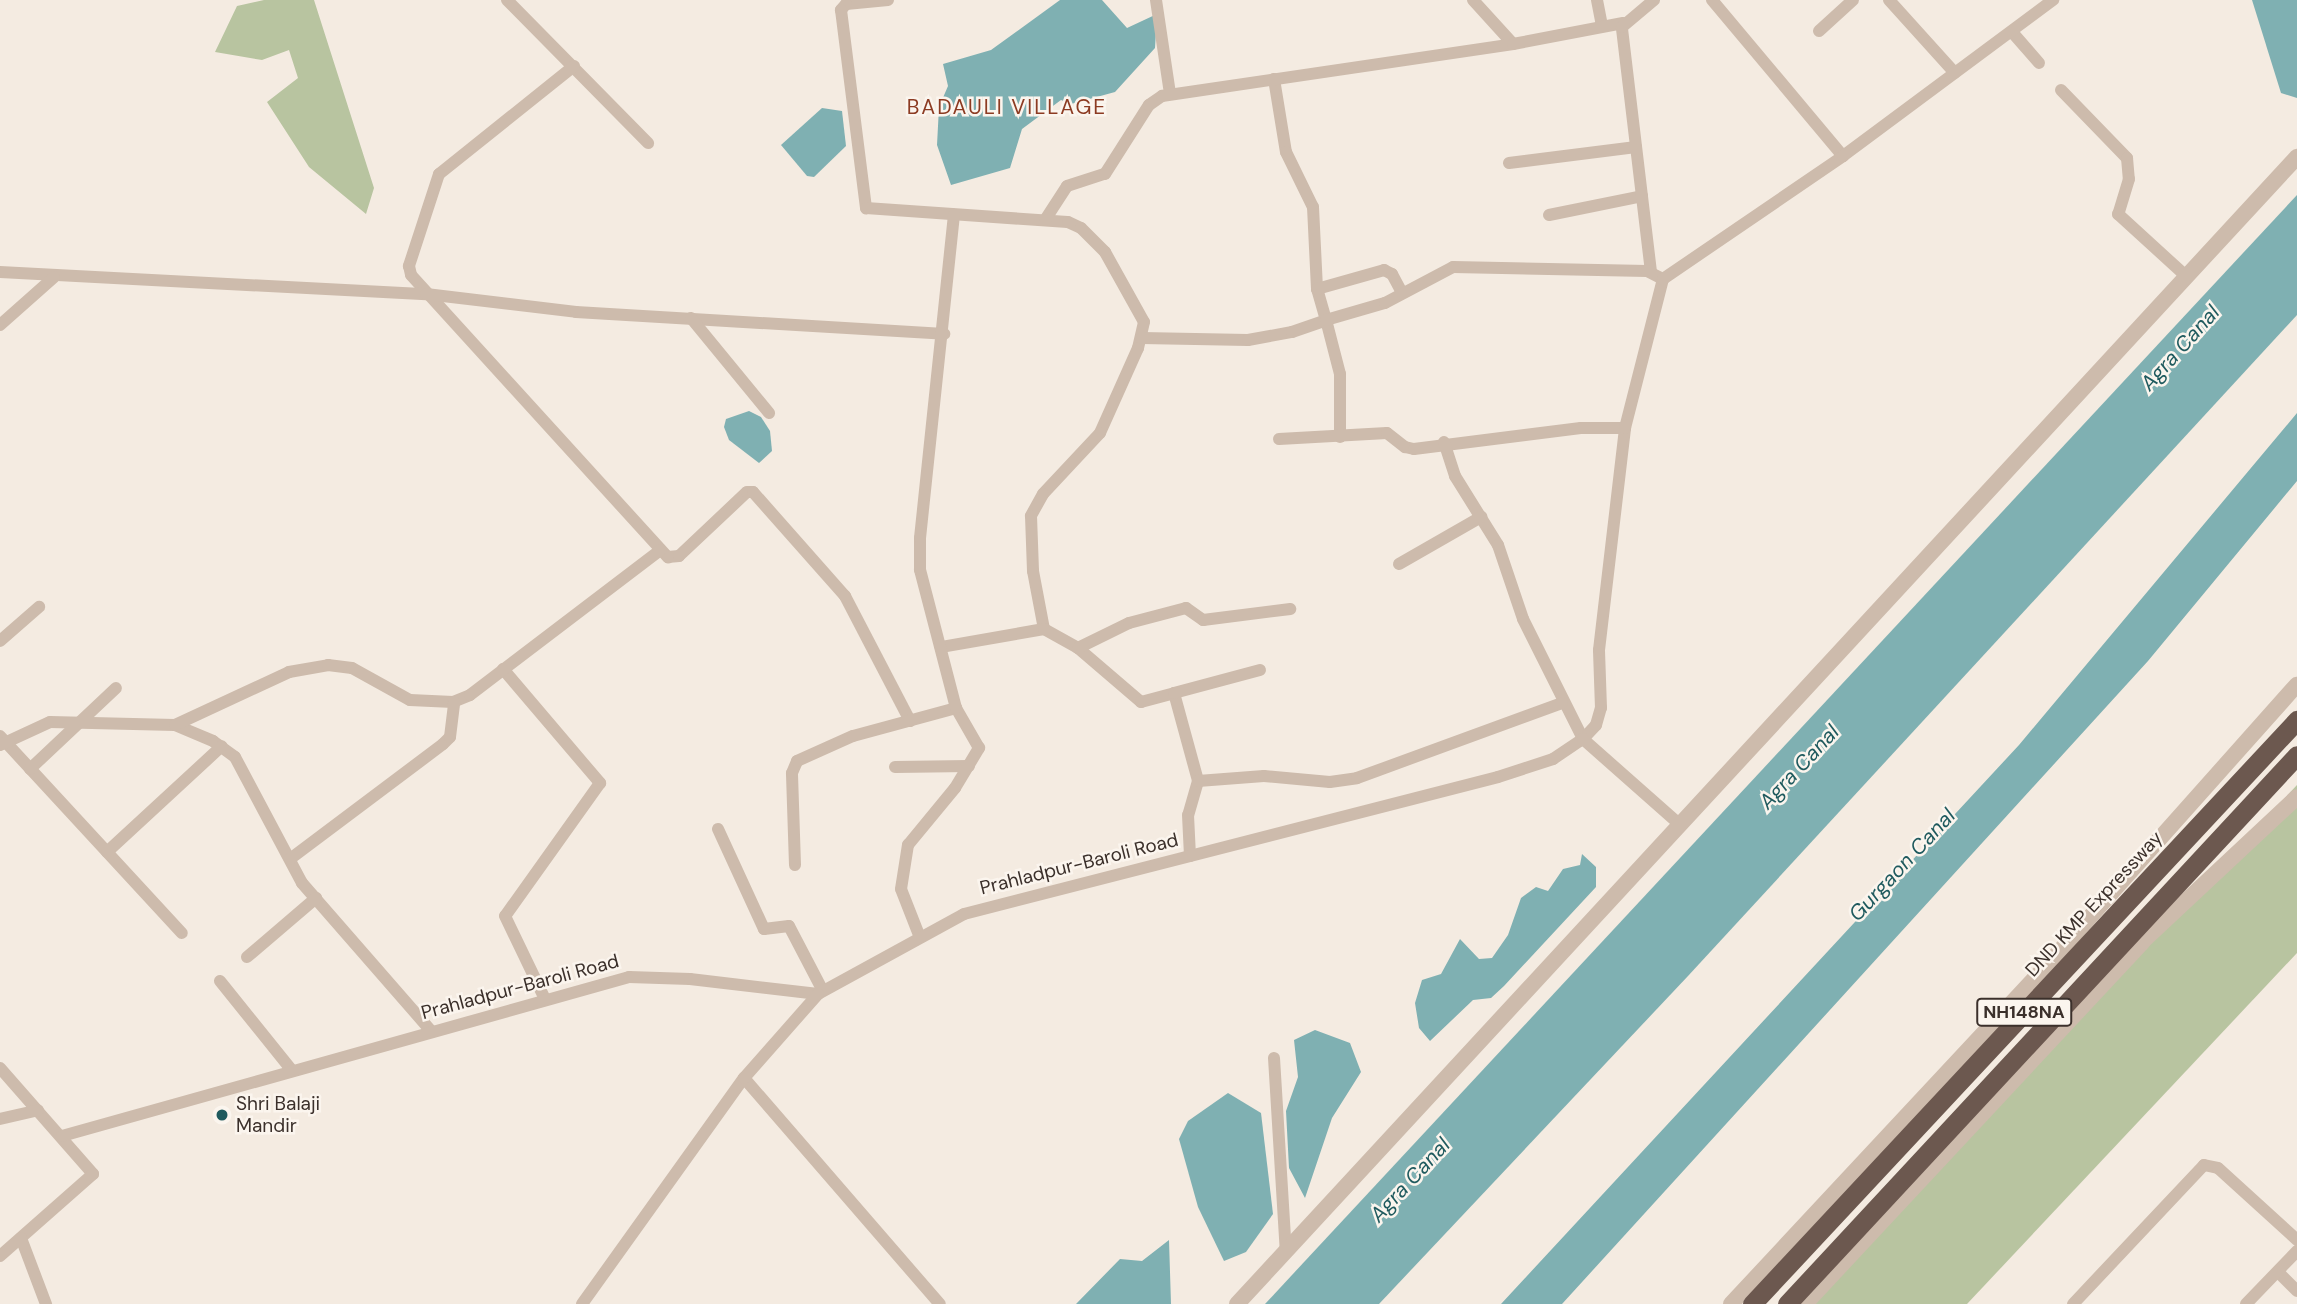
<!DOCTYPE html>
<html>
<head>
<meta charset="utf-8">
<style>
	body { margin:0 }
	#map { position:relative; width:2297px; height:1304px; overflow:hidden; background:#f4ebe1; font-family:"DM Sans",sans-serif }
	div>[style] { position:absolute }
	.green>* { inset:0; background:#b8c4a0 }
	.water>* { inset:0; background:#7fb0b2 }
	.minor>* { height:12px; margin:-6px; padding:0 6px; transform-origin:6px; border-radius:6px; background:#cdbbac }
	.tertiary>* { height:16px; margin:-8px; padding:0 8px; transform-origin:8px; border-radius:8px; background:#cdbbac }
	.trunk>* { height:19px; margin:-9.5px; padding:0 9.5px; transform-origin:9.5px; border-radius:9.5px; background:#6c584f }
	.dots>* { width:19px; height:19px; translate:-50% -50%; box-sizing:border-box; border:4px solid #fbf5ee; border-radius:50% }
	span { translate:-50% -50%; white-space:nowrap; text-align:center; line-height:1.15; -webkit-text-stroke:5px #fbf5ee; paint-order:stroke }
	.shield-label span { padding:2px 5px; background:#fbf5ee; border:2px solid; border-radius:5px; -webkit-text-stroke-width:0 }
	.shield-label { font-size:18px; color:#3b302b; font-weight:700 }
	.street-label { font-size:19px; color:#3b302b }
	.poi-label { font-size:19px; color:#3b302b }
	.left { translate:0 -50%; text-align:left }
	.neighbourhood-label { font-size:21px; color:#8c3b22; letter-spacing:2px }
	.water-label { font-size:21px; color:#1f5a5e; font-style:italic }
</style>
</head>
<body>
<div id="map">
	<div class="green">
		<i style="clip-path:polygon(264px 0,314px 0,374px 188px,366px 214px,309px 167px,267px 102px,298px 78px,289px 50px,262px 60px,215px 52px,237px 6px)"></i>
		<i style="clip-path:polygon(2297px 785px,2297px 953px,1967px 1304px,1813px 1304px)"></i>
	</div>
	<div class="water">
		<i style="clip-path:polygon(1060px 0,1102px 0,1127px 28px,1157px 14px,1155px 48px,1115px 92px,1071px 104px,1061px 100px,1022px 129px,1010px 168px,951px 185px,937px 145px,939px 107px,948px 86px,943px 64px,991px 50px)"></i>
		<i style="clip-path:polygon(2252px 0,2297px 0,2297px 98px,2281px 93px)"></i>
		<i style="clip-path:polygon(822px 108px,842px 111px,846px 146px,814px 177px,807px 176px,781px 145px)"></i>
		<i style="clip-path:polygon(2297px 195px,2297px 315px,1688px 976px,1379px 1304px,1265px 1304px)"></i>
		<i style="clip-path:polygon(749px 411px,761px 417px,770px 431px,772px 451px,759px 463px,729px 440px,724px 427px,726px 419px)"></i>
		<i style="clip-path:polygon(2297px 413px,2297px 481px,2148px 661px,1562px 1304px,1501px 1304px,2019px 745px)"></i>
		<i style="clip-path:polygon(1582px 854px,1596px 867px,1596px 887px,1504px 986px,1491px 998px,1473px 1000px,1430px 1041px,1419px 1028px,1415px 1003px,1422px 980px,1441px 974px,1460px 939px,1479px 959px,1492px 958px,1508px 935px,1521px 898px,1536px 887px,1548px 891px,1563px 869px,1580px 865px)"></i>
		<i style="clip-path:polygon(1315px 1030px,1350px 1043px,1361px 1072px,1332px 1118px,1305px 1198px,1289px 1168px,1286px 1111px,1298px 1077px,1294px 1040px)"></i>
		<i style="clip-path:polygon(1228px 1093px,1261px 1113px,1273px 1214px,1246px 1252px,1224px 1261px,1198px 1207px,1179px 1139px,1188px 1121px)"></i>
		<i style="clip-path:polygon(1169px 1240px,1171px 1304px,1076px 1304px,1120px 1259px,1142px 1261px)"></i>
	</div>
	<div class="minor">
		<i style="left:507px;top:0;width:201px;rotate:45.4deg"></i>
		<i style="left:888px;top:0;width:42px;rotate:174.6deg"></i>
		<i style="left:846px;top:4px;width:8px;rotate:130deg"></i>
		<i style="left:841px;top:10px;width:200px;rotate:82.8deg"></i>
		<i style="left:866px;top:208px;width:202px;rotate:4deg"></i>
		<i style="left:1068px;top:222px;width:14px;rotate:25deg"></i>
		<i style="left:1081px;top:228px;width:34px;rotate:45deg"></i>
		<i style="left:1105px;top:252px;width:80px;rotate:60.9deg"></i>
		<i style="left:1144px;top:322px;width:27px;rotate:103deg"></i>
		<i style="left:1138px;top:348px;width:93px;rotate:114.1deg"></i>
		<i style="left:1100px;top:433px;width:83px;rotate:133.1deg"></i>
		<i style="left:1043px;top:494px;width:25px;rotate:119deg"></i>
		<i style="left:1031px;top:516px;width:55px;rotate:87.9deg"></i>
		<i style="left:1033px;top:571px;width:59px;rotate:79.3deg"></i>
		<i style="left:1044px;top:629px;width:105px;rotate:170.1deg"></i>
		<i style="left:1156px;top:0;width:95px;rotate:81.5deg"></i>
		<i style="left:1473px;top:0;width:59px;rotate:47.7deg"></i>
		<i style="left:1597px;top:0;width:25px;rotate:79deg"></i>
		<i style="left:1712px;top:0;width:204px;rotate:50deg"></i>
		<i style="left:1889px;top:0;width:98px;rotate:47.9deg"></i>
		<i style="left:1819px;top:31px;width:46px;rotate:-42.4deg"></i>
		<i style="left:2012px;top:32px;width:41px;rotate:48.9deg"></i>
		<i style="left:574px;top:66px;width:173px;rotate:141.3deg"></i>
		<i style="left:439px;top:174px;width:97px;rotate:108.1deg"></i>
		<i style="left:409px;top:266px;width:9px;rotate:77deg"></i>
		<i style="left:411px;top:275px;width:382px;rotate:47.7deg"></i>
		<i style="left:668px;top:557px;width:11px;rotate:-5deg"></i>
		<i style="left:679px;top:556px;width:93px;rotate:-43.3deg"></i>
		<i style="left:747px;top:492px;width:6px"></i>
		<i style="left:753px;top:492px;width:139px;rotate:48.5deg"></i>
		<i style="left:845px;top:596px;width:141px;rotate:62.5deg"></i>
		<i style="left:1274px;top:79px;width:74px;rotate:80.7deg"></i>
		<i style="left:1286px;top:152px;width:61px;rotate:63.9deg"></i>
		<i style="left:1313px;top:207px;width:82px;rotate:87.2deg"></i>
		<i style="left:2061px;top:90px;width:95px;rotate:45.9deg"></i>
		<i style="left:2127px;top:158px;width:21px;rotate:85deg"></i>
		<i style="left:2129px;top:179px;width:37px;rotate:107deg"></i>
		<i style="left:2118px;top:214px;width:92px;rotate:42.4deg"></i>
		<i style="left:1509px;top:163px;width:128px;rotate:-7.2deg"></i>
		<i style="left:1549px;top:215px;width:95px;rotate:-11.5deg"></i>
		<i style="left:1045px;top:220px;width:40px;rotate:-57.1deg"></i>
		<i style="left:1067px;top:186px;width:40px;rotate:-18deg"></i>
		<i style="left:1105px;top:174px;width:82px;rotate:-57.5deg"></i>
		<i style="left:1149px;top:105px;width:16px;rotate:-35deg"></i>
		<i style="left:1162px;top:96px;width:355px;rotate:-8.4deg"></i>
		<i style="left:1513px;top:44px;width:112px;rotate:-10.8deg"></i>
		<i style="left:0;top:272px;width:427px;rotate:3deg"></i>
		<i style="left:426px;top:294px;width:151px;rotate:6.8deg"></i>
		<i style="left:576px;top:312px;width:369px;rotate:3.4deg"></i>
		<i style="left:1651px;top:272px;width:247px;rotate:-96.8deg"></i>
		<i style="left:1622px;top:27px;width:42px;rotate:-40.2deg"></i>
		<i style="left:691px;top:318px;width:123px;rotate:50.6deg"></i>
		<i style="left:0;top:325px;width:72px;rotate:-41.6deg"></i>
		<i style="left:1142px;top:338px;width:106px;rotate:1.1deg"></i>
		<i style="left:1248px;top:340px;width:45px;rotate:-10.3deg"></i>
		<i style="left:1292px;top:332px;width:36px;rotate:-19deg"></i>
		<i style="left:1326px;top:320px;width:32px;rotate:-106deg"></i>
		<i style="left:1317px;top:289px;width:70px;rotate:-15.8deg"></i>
		<i style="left:1384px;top:270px;width:9px;rotate:27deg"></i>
		<i style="left:1392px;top:274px;width:21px;rotate:62deg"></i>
		<i style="left:1340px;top:437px;width:63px;rotate:-90deg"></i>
		<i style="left:1340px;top:374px;width:56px;rotate:-104.5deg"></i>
		<i style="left:1326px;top:320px;width:61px;rotate:-16.1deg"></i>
		<i style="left:1385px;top:303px;width:77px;rotate:-27.9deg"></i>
		<i style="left:1453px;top:267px;width:194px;rotate:1.2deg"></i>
		<i style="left:1647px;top:271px;width:18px;rotate:27deg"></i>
		<i style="left:1279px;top:439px;width:108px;rotate:-3.2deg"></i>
		<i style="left:1387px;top:433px;width:23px;rotate:38deg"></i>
		<i style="left:1405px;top:447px;width:9px;rotate:13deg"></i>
		<i style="left:1414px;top:449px;width:168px;rotate:-7.2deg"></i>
		<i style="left:1581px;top:428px;width:44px"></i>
		<i style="left:1444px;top:442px;width:36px;rotate:72deg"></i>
		<i style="left:1455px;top:476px;width:81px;rotate:58.1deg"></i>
		<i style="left:1498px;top:545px;width:78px;rotate:71.3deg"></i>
		<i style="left:1523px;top:619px;width:134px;rotate:63.4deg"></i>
		<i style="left:1583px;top:739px;width:19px;rotate:-47deg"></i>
		<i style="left:1596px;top:725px;width:18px;rotate:-74deg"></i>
		<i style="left:1601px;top:708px;width:58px;rotate:-92deg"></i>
		<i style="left:1599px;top:650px;width:224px;rotate:-83.3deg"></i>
		<i style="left:1625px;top:428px;width:154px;rotate:-75.7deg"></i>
		<i style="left:1663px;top:279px;width:218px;rotate:-34.3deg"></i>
		<i style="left:1843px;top:156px;width:262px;rotate:-36.6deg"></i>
		<i style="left:1399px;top:564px;width:95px;rotate:-29.8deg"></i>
		<i style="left:1044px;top:629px;width:39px;rotate:29deg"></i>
		<i style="left:1078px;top:648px;width:83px;rotate:40.6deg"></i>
		<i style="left:1141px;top:702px;width:34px;rotate:-15deg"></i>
		<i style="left:1174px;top:693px;width:91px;rotate:74.7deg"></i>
		<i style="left:1198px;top:781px;width:35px;rotate:106deg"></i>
		<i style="left:1188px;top:815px;width:41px;rotate:87.2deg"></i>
		<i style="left:0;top:641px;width:52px;rotate:-41.1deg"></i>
		<i style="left:1078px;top:648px;width:57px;rotate:-26.1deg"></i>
		<i style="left:1129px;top:623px;width:59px;rotate:-14.7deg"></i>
		<i style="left:1186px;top:608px;width:21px;rotate:35deg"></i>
		<i style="left:1203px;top:620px;width:88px;rotate:-7.2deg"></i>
		<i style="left:503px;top:669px;width:150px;rotate:49.6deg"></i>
		<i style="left:600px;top:783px;width:163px;rotate:125.5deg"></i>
		<i style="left:505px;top:916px;width:90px;rotate:64.3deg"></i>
		<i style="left:1174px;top:693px;width:89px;rotate:-15deg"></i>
		<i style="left:175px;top:725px;width:41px;rotate:22.8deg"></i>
		<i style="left:213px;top:741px;width:27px;rotate:36deg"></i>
		<i style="left:235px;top:757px;width:143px;rotate:62deg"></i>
		<i style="left:302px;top:883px;width:196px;rotate:48.9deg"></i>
		<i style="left:0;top:736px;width:268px;rotate:47.3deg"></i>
		<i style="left:0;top:745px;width:55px;rotate:-24.7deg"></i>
		<i style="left:50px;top:722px;width:125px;rotate:1.4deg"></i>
		<i style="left:175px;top:725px;width:126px;rotate:-24.9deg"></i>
		<i style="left:289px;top:672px;width:40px;rotate:-10deg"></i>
		<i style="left:328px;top:665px;width:24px;rotate:7deg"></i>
		<i style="left:352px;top:668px;width:66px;rotate:28.9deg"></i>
		<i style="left:410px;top:700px;width:43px;rotate:2.7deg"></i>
		<i style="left:453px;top:702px;width:18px;rotate:-22deg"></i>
		<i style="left:470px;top:695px;width:239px;rotate:-37.3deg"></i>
		<i style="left:895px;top:767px;width:74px;rotate:-0.8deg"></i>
		<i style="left:30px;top:769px;width:118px;rotate:-43.3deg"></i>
		<i style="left:1198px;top:781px;width:66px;rotate:-4.3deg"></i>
		<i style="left:1264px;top:776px;width:66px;rotate:5.2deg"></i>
		<i style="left:1330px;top:782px;width:27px;rotate:-8deg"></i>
		<i style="left:1357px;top:778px;width:218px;rotate:-20.1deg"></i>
		<i style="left:718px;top:829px;width:110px;rotate:65.3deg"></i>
		<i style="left:764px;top:929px;width:25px;rotate:-7deg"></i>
		<i style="left:789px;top:926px;width:73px;rotate:62.4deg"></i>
		<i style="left:107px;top:852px;width:156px;rotate:-42.7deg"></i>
		<i style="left:290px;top:859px;width:191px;rotate:-36.9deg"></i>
		<i style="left:443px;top:744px;width:10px;rotate:-45deg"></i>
		<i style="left:450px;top:737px;width:35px;rotate:-83deg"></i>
		<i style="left:795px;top:865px;width:92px;rotate:-91.9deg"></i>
		<i style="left:792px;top:773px;width:13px;rotate:-67deg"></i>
		<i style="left:797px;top:761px;width:61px;rotate:-24.1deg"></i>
		<i style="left:853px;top:736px;width:107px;rotate:-15.2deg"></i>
		<i style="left:919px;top:935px;width:49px;rotate:-111.4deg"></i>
		<i style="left:901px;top:889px;width:45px;rotate:-81deg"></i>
		<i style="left:908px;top:845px;width:74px;rotate:-50.5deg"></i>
		<i style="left:955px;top:788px;width:47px;rotate:-59deg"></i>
		<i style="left:979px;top:748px;width:46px;rotate:-119.9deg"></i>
		<i style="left:956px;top:708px;width:143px;rotate:-104.6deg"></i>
		<i style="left:920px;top:570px;width:32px;rotate:-90deg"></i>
		<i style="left:920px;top:538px;width:325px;rotate:-84deg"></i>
		<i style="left:247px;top:957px;width:91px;rotate:-40.5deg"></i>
		<i style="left:220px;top:981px;width:112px;rotate:51.2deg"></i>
		<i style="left:1274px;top:1058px;width:194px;rotate:86.5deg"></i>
		<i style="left:0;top:1068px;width:141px;rotate:48.7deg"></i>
		<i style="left:93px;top:1174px;width:124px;rotate:138.6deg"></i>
		<i style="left:744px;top:1078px;width:299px;rotate:49.1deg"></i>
		<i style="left:0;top:1119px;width:39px;rotate:-13deg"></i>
		<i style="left:62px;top:1136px;width:589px;rotate:-15.66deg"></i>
		<i style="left:629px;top:977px;width:61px;rotate:1.9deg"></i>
		<i style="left:690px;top:979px;width:129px;rotate:6.7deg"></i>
		<i style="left:818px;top:994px;width:166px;rotate:-28.7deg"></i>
		<i style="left:964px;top:914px;width:551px;rotate:-14.39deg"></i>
		<i style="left:1498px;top:777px;width:58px;rotate:-18.1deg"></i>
		<i style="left:1553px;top:759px;width:36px;rotate:-34deg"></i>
		<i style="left:1583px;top:739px;width:128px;rotate:41.5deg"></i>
		<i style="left:21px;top:1238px;width:71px;rotate:69.3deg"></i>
		<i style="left:2278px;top:1272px;width:27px;rotate:45deg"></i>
		<i style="left:582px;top:1304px;width:278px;rotate:-54.4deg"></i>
		<i style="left:744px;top:1078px;width:112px;rotate:-48.6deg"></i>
		<i style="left:2073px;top:1304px;width:191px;rotate:-46.7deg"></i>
		<i style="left:2204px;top:1165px;width:14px;rotate:12deg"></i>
		<i style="left:2218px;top:1168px;width:107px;rotate:42.3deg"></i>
		<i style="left:2246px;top:1304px;width:74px;rotate:-46.1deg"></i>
	</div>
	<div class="tertiary">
		<i style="left:1237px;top:1304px;width:1562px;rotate:-47.26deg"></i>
		<i style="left:1731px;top:1304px;width:465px;rotate:-47deg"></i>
		<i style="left:2048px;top:964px;width:374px;rotate:-48.3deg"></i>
		<i style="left:1805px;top:1304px;width:495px;rotate:-47deg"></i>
		<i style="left:2142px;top:942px;width:212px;rotate:-43.1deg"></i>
	</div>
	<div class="trunk">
		<i style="left:1752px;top:1304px;width:799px;rotate:-46.98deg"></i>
		<i style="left:1787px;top:1304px;width:749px;rotate:-47.11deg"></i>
	</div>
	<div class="dots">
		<i style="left:222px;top:1115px;background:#1f5a5e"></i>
	</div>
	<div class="shield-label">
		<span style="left:2024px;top:1012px">NH148NA</span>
	</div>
	<div class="street-label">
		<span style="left:1079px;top:864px;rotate:-14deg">Prahladpur-Baroli Road</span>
		<span style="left:2094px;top:904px;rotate:-47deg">DND KMP Expressway</span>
		<span style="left:520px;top:987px;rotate:-15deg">Prahladpur-Baroli Road</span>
	</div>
	<div class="poi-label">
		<span class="left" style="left:236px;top:1115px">Shri Balaji<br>Mandir</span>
	</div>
	<div class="neighbourhood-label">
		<span style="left:1007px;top:107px">BADAULI VILLAGE</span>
	</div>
	<div class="water-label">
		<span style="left:2180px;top:348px;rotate:-48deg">Agra Canal</span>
		<span style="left:1799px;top:767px;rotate:-47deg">Agra Canal</span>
		<span style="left:1902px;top:865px;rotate:-47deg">Gurgaon Canal</span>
		<span style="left:1410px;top:1180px;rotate:-47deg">Agra Canal</span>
	</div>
</div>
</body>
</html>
